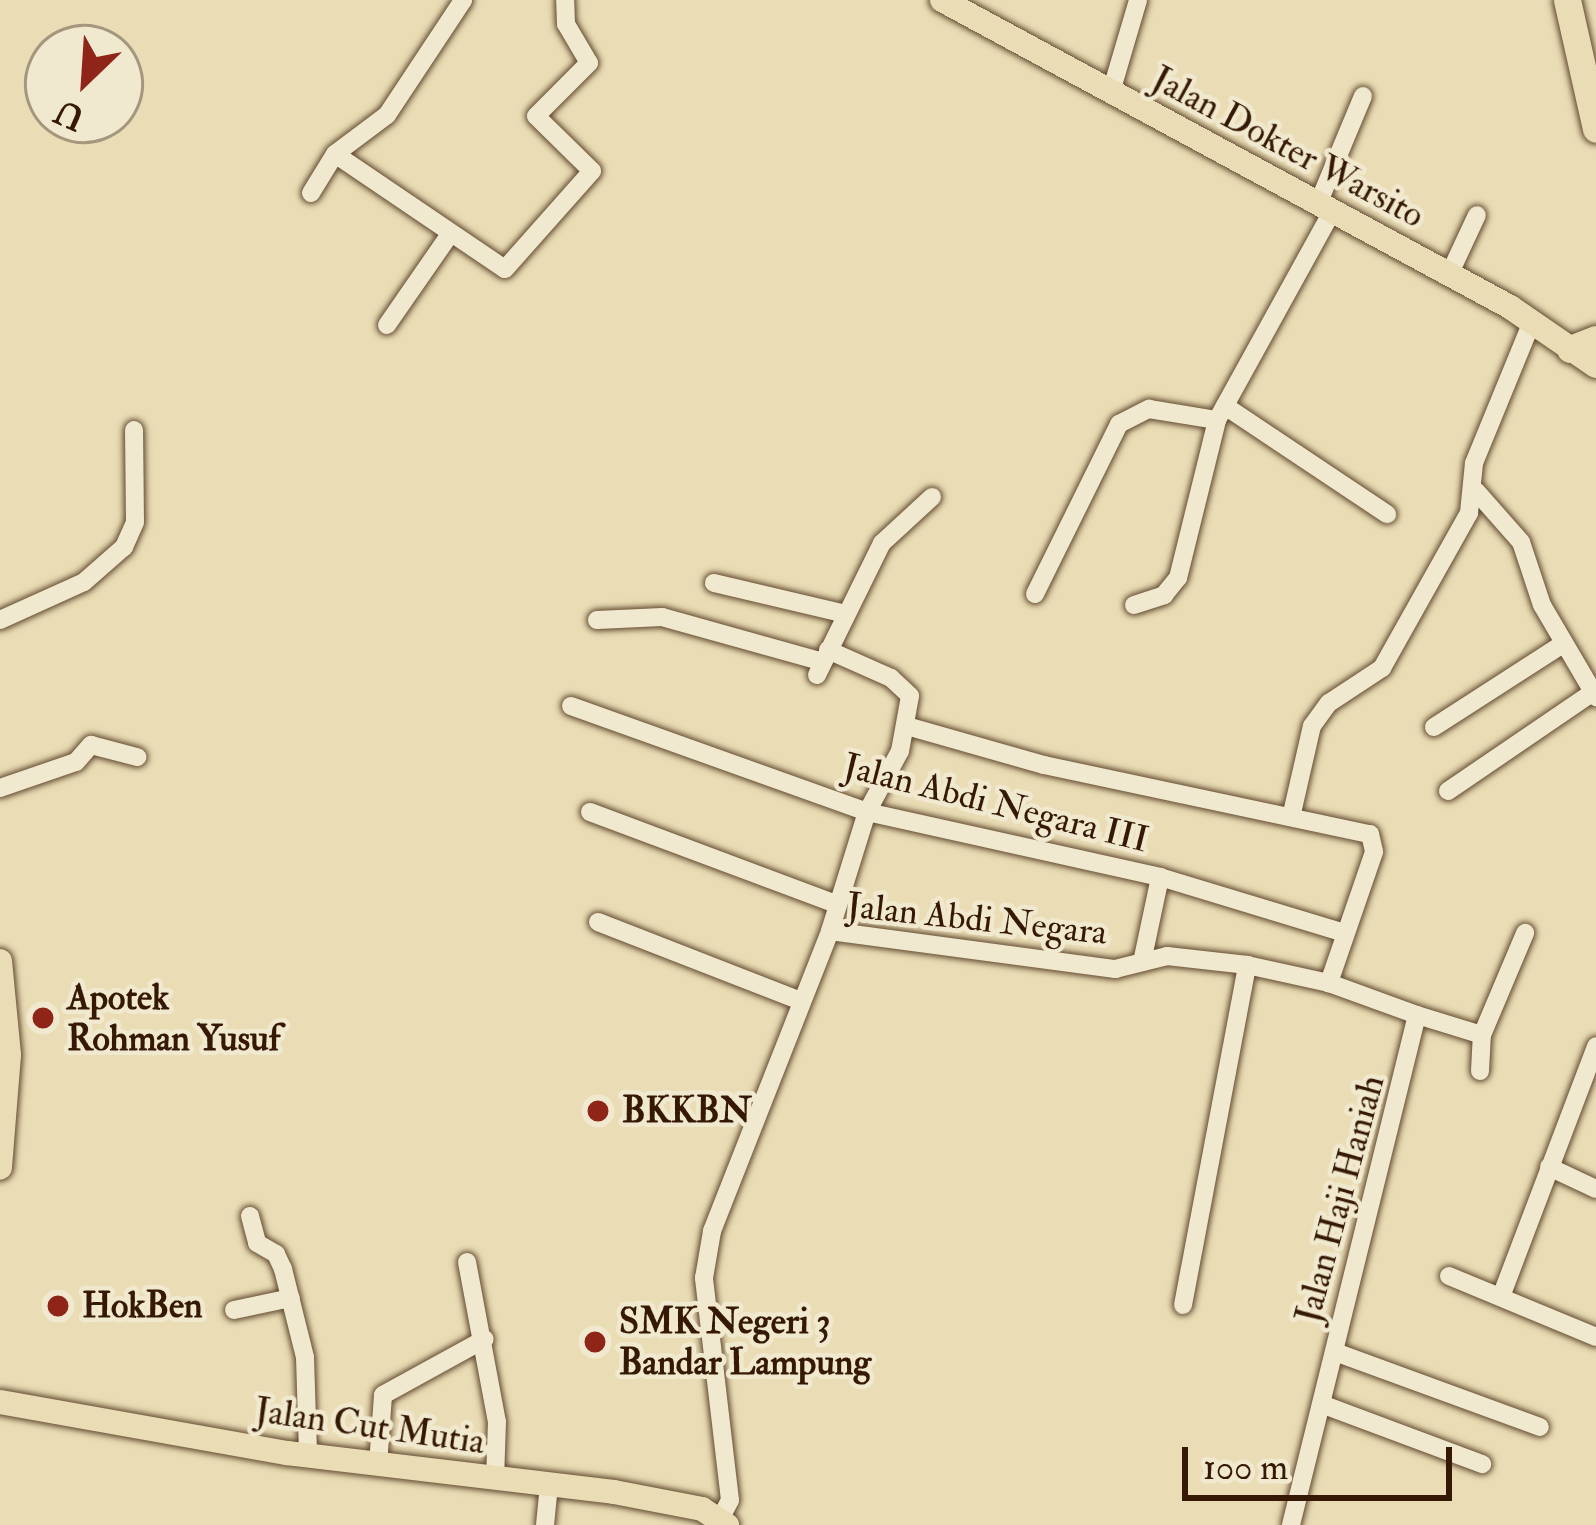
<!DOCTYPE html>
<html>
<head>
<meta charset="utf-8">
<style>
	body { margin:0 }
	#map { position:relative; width:1596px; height:1525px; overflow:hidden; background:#eaddb5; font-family:"IM FELL Double Pica",serif }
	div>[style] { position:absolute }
	.roads { filter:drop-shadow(0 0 3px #624a30) drop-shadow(0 0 3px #624a30) }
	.minor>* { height:18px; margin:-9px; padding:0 9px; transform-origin:9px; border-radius:9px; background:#f1e9cf }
	.major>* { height:24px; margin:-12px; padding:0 12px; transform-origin:12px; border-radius:12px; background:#eaddb5 }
	.highway>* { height:27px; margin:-13.5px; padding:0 13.5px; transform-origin:13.5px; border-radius:13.5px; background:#eaddb5 }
	.dots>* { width:33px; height:33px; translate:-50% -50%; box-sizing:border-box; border:6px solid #f1e9cf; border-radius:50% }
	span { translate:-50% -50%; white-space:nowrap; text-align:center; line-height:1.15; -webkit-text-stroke:9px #f1e9cf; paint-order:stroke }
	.street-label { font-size:36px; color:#351904 }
	.poi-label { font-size:36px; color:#351904; font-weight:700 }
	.left { translate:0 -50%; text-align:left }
	.north { position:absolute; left:24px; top:24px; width:120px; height:120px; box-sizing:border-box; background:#f1e9cf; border:3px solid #a6967e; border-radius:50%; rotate:205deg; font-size:33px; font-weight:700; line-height:48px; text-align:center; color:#351904 }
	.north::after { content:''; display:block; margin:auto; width:42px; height:54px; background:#8f2418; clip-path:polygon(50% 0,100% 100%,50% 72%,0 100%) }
	.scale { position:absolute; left:1182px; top:1447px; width:270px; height:54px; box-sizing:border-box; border:6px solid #351904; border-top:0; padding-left:15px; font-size:36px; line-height:42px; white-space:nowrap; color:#351904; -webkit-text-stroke:9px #f1e9cf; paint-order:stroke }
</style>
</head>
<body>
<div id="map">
	<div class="roads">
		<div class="minor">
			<i style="left:1111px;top:92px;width:96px;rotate:-73.6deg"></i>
			<i style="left:335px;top:154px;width:205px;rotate:34.1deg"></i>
			<i style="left:505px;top:269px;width:131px;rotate:-48.4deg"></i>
			<i style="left:592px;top:171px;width:78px;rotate:-135.5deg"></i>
			<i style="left:536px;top:116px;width:75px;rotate:-45deg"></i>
			<i style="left:589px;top:63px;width:45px;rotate:-120.5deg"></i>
			<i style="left:566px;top:24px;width:24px;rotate:-92deg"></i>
			<i style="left:311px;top:193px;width:46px;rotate:-58.4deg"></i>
			<i style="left:335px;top:154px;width:65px;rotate:-36.9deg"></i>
			<i style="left:387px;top:115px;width:138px;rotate:-56.5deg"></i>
			<i style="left:1318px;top:204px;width:117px;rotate:-67.4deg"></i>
			<i style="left:1449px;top:275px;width:66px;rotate:-65deg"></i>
			<i style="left:387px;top:325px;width:107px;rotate:-55.3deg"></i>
			<i style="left:1225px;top:406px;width:195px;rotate:33.7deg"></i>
			<i style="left:1476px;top:491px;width:68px;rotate:48.6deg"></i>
			<i style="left:1521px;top:542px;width:66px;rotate:71.6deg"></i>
			<i style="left:1542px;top:605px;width:107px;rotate:59.6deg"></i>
			<i style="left:714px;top:583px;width:131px;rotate:13.2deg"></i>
			<i style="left:1035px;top:594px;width:190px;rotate:-63.7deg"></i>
			<i style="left:1119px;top:424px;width:34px;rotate:-27deg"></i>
			<i style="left:1149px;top:409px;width:69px;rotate:9.2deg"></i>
			<i style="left:1134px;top:605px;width:32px;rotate:-18deg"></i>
			<i style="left:1164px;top:595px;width:22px;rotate:-51deg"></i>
			<i style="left:1178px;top:578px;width:163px;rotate:-76.1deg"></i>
			<i style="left:1217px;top:420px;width:238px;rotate:-61.1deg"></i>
			<i style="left:0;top:620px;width:92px;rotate:-24.3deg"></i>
			<i style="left:84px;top:582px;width:53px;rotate:-41.2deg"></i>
			<i style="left:124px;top:547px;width:27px;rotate:-66deg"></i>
			<i style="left:135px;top:522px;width:92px;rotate:-90.6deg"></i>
			<i style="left:597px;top:620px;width:65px;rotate:-2.6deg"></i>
			<i style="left:662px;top:617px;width:167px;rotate:15.6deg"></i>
			<i style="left:828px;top:650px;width:69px;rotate:24deg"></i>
			<i style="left:891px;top:678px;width:26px;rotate:43deg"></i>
			<i style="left:910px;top:696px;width:56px;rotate:100.3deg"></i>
			<i style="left:900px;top:751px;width:69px;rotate:118.4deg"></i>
			<i style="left:867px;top:812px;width:125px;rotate:107.3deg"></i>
			<i style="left:817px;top:675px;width:147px;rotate:-63.8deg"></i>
			<i style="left:882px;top:543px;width:68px;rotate:-42.6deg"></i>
			<i style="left:571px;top:706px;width:314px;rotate:19.7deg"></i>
			<i style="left:867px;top:812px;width:300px;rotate:12.5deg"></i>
			<i style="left:1160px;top:877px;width:189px;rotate:16.9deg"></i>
			<i style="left:907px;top:726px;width:142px;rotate:15.9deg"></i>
			<i style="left:1044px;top:765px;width:333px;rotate:12deg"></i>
			<i style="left:1370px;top:834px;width:18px;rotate:77deg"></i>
			<i style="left:1374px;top:852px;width:139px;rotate:109deg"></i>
			<i style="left:1434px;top:727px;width:153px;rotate:-32.8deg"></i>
			<i style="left:0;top:788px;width:80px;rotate:-18.9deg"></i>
			<i style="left:76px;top:762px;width:23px;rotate:-49deg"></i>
			<i style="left:91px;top:745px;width:48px;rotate:14.6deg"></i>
			<i style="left:1448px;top:791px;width:176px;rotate:-34.3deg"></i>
			<i style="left:590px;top:812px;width:263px;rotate:20.5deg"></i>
			<i style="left:1292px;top:813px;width:89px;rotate:-77.1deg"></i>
			<i style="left:1312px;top:726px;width:29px;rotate:-54deg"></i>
			<i style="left:1329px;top:703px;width:64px;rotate:-33.4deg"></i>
			<i style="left:1382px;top:668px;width:178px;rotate:-60.7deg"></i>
			<i style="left:1469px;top:513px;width:50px;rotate:-84.3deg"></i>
			<i style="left:1474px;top:463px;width:150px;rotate:-67.7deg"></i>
			<i style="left:598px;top:922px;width:218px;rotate:21.3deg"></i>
			<i style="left:1142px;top:962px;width:87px;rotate:-78deg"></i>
			<i style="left:1417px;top:1015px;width:68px;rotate:17.1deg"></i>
			<i style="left:1480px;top:1071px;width:36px;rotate:-87deg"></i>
			<i style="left:1482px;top:1035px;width:111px;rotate:-67.1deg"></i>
			<i style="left:1549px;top:1167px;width:52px;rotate:25.1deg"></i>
			<i style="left:250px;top:1216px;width:28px;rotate:75deg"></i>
			<i style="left:257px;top:1243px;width:22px;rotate:30deg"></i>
			<i style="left:276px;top:1254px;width:17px;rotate:65deg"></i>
			<i style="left:283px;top:1269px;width:91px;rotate:76deg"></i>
			<i style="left:305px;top:1357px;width:98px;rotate:88.2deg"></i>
			<i style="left:467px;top:1262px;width:163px;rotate:79.4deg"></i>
			<i style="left:497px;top:1422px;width:57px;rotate:92deg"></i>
			<i style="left:1449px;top:1276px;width:159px;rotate:22.5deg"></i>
			<i style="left:1502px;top:1294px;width:265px;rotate:-69.2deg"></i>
			<i style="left:1183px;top:1305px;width:346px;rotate:-79.3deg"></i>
			<i style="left:234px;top:1310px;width:58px;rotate:-11.9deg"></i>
			<i style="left:1335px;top:1352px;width:218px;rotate:20.1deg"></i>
			<i style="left:1324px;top:1405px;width:169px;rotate:20.5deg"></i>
			<i style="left:378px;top:1465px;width:70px;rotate:-85.9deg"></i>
			<i style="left:383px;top:1395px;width:116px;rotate:-28.8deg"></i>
			<i style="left:720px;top:1519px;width:21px;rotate:-62deg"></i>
			<i style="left:730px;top:1500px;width:224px;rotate:-96.7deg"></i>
			<i style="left:704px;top:1278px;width:48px;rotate:-80.3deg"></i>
			<i style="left:712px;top:1231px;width:322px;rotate:-68.5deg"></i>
			<i style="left:830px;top:931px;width:288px;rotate:7.6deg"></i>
			<i style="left:1115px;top:969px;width:54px;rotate:-14deg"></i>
			<i style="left:1167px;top:956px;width:81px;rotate:6.4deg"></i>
			<i style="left:1247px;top:965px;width:84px;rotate:12.4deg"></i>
			<i style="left:1329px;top:983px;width:94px;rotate:20deg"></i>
			<i style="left:1417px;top:1015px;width:525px;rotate:103.88deg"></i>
			<i style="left:545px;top:1525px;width:40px;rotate:-84.3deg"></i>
		</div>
		<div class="major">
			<i style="left:942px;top:0;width:646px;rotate:28.39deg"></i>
			<i style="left:1510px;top:307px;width:104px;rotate:34.5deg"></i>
			<i style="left:0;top:961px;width:94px;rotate:84.5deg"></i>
			<i style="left:9px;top:1055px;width:113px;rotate:94.6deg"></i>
			<i style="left:0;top:1402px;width:291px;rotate:10.1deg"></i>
			<i style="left:287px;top:1453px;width:329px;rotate:6.8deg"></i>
			<i style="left:614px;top:1492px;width:90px;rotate:10.9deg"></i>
			<i style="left:702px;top:1509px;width:30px;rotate:33deg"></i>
		</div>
		<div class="highway">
			<i style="left:1567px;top:0;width:132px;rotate:77.3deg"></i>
			<i style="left:1570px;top:349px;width:28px;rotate:-21deg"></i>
		</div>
	</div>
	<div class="dots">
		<i style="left:43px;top:1018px;background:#8f2418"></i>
		<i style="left:598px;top:1111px;background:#8f2418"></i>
		<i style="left:58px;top:1306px;background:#8f2418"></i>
		<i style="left:595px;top:1342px;background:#8f2418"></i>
	</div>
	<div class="street-label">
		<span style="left:1288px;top:147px;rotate:28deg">Jalan Dokter Warsito</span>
		<span style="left:996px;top:803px;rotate:14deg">Jalan Abdi Negara III</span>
		<span style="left:977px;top:919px;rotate:6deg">Jalan Abdi Negara</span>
		<span style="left:1340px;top:1199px;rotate:-75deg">Jalan Haji Haniah</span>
		<span style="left:370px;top:1426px;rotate:8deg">Jalan Cut Mutia</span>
	</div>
	<div class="poi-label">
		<span class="left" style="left:67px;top:1018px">Apotek<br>Rohman Yusuf</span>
		<span class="left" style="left:622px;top:1111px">BKKBN</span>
		<span class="left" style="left:82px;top:1306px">HokBen</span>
		<span class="left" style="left:619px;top:1342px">SMK Negeri 3<br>Bandar Lampung</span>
	</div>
	<div class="north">U</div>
	<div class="scale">100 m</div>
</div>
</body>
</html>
